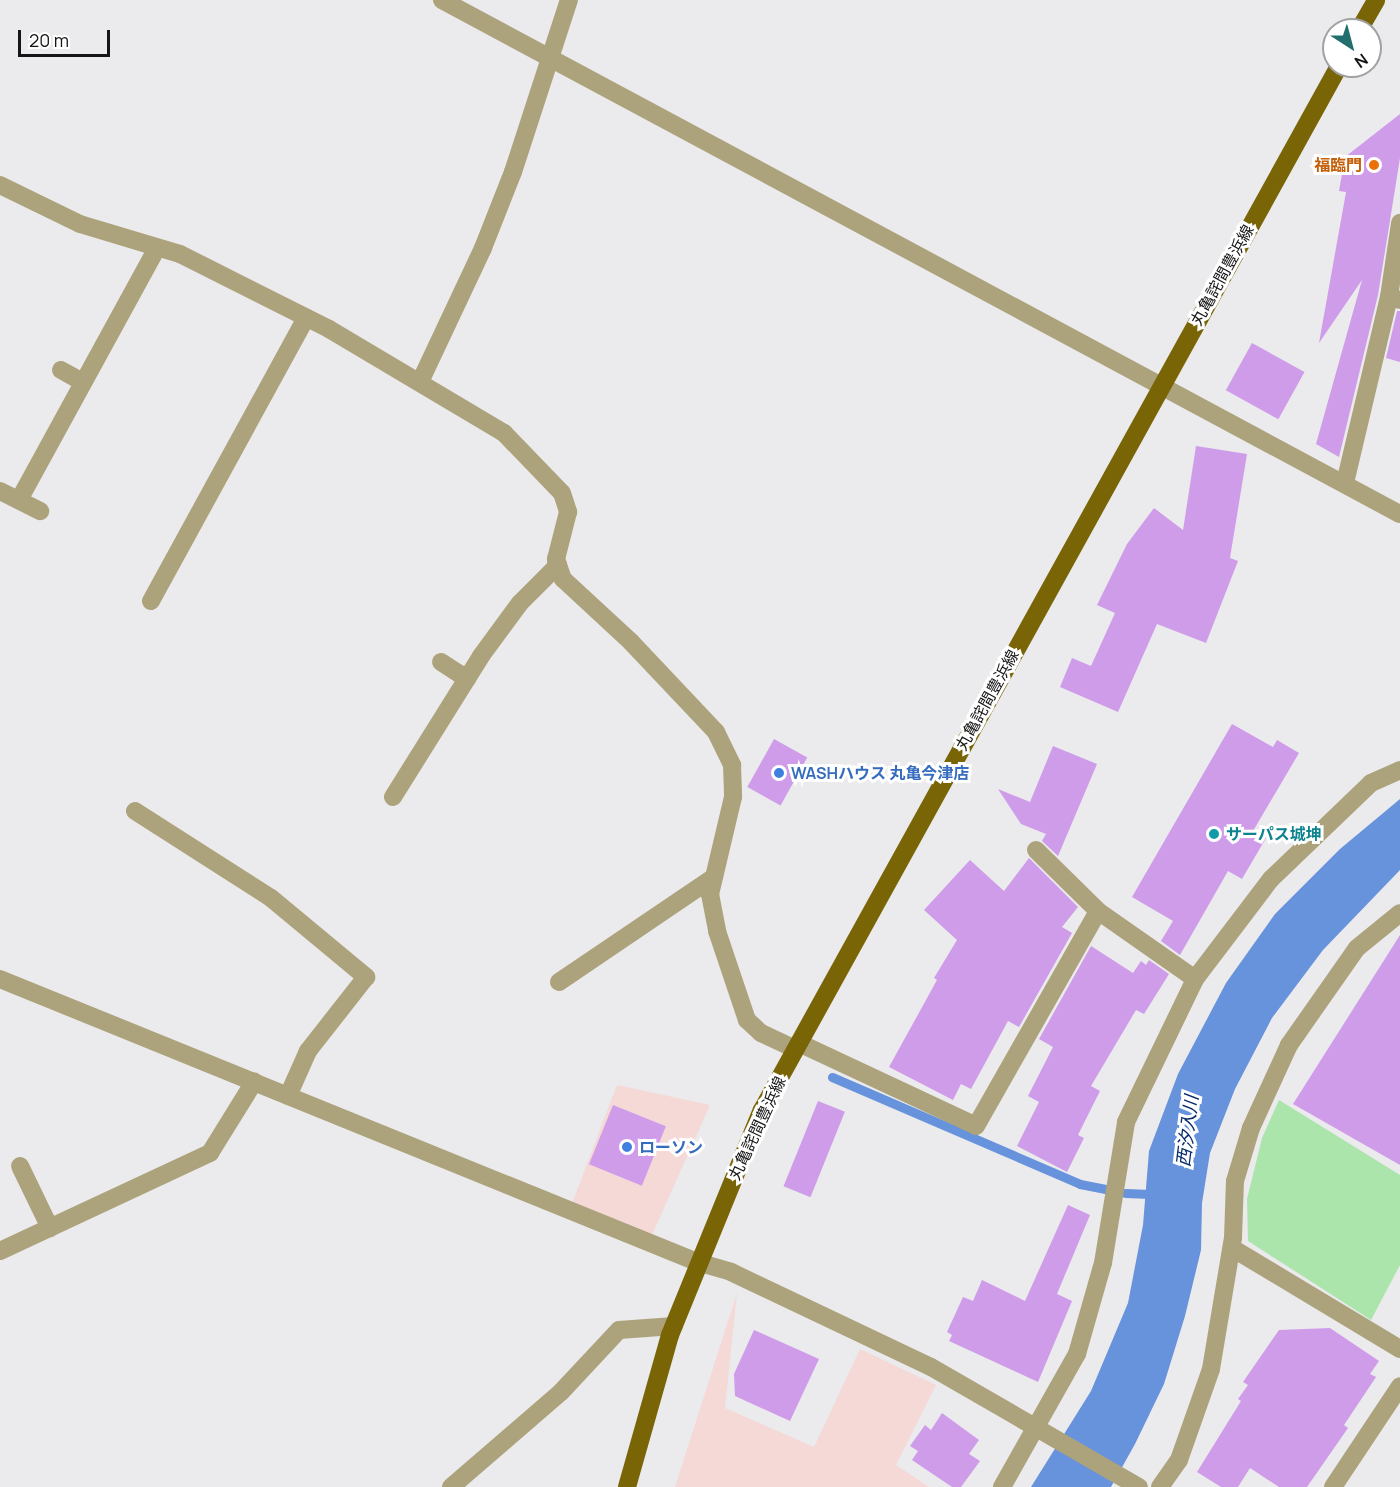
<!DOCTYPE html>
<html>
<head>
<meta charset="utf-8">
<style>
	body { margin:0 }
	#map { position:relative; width:1400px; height:1487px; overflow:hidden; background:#ebeaec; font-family:Manrope,"Noto Sans JP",sans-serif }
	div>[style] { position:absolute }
	.commercial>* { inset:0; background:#f4d9d7 }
	.green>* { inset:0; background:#abe5ac }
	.water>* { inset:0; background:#6792dc }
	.stream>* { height:9px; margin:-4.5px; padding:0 4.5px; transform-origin:4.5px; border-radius:4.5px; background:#6792dc }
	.building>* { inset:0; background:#cf9cea; transform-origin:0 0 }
	.street>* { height:18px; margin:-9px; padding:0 9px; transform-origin:9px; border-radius:9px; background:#aca37c }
	.primary>* { height:18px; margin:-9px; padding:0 9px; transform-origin:9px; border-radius:9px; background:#796505 }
	.dots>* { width:16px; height:16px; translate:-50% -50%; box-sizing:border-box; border:3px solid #fff; border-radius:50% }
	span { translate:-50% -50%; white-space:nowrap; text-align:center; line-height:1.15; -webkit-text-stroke:6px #fff; paint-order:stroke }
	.food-label { font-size:16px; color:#c56008; font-weight:700 }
	.right { translate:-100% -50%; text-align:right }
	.street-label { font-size:16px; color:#161516 }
	.shop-label { font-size:16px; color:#366cbe; font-weight:700 }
	.left { translate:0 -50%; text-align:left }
	.culture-label { font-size:16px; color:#0d838f; font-weight:700 }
	.water-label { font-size:18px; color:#072c6d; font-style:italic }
	.north { position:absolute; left:1322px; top:18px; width:60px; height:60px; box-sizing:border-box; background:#fff; border:2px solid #a2a1a2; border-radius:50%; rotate:144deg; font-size:16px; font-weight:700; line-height:24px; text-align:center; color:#161516 }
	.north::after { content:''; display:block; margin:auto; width:21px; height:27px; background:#226e6d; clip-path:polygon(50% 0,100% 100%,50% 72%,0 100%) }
	.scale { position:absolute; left:18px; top:30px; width:92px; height:27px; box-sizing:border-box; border:3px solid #161516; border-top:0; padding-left:8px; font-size:18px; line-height:21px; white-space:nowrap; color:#161516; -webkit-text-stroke:4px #fff; paint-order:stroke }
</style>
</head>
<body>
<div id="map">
	<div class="commercial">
		<i style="clip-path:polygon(617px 1085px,710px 1105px,652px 1235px,571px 1206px)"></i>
		<i style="clip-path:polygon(737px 1293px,725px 1408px,814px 1447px,860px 1349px,936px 1385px,896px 1465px,929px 1487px,675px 1487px)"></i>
	</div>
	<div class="green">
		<i style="clip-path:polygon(1279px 1100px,1400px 1175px,1400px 1265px,1371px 1320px,1248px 1241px,1247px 1199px,1262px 1138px)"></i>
	</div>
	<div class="water">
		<i style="clip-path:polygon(1400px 799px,1400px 870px,1323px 950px,1272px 1018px,1235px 1089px,1210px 1153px,1202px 1203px,1201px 1250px,1185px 1316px,1164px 1384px,1135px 1444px,1111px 1487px,1031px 1487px,1091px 1391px,1128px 1303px,1143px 1225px,1149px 1151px,1178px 1074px,1226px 983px,1275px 914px,1340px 849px)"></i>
	</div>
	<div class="stream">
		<i style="left:832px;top:1077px;width:270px;rotate:23.3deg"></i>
		<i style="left:1080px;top:1184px;width:26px;rotate:11deg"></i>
		<i style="left:1125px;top:1193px;width:33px;rotate:2deg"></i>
	</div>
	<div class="building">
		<i style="clip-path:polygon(1400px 114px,1400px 158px,1378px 295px,1339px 457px,1316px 444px,1362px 280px,1319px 343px,1346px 192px,1339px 191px,1345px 157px)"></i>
		<i style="clip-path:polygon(1397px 311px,1400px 311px,1400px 362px,1386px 358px)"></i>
		<i style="left:1252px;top:343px;width:60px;height:54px;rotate:29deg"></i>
		<i style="clip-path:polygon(1196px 446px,1247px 454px,1230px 558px,1238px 561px,1206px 643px,1157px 624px,1118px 712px,1060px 687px,1072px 658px,1091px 666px,1115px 613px,1097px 605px,1127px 544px,1154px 508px,1183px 530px)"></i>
		<i style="clip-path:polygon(1232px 724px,1273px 747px,1277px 740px,1299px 753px,1253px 831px,1266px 838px,1242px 879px,1228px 871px,1180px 955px,1161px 941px,1173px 921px,1132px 897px)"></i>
		<i style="left:774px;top:739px;width:38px;height:55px;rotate:29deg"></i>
		<i style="clip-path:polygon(1053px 746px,1097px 764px,1058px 856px,1042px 841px,1046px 834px,1021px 824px,998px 789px,1030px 802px)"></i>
		<i style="clip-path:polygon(1029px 858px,1078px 907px,1062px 927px,1072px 933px,1019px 1027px,1008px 1021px,971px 1089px,961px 1084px,953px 1100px,889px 1067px,937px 980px,934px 978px,957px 940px,924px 910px,970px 860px,1004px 891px)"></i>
		<i style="clip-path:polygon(1400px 935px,1400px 1165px,1293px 1104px)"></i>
		<i style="clip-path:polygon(1091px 946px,1133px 973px,1141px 961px,1146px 965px,1149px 960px,1169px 974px,1144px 1014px,1136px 1010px,1091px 1086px,1100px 1091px,1078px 1135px,1084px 1138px,1067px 1172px,1017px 1146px,1039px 1102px,1028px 1096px,1053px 1047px,1039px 1039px)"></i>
		<i style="left:818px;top:1101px;width:29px;height:92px;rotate:22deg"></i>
		<i style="left:613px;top:1105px;width:57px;height:64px;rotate:22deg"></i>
		<i style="clip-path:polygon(1068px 1205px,1090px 1215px,1057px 1294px,1072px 1301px,1038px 1382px,949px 1341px,952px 1335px,947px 1332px,963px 1297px,973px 1301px,982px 1280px,1025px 1301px)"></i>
		<i style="clip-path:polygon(1330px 1328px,1379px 1361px,1370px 1374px,1376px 1377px,1344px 1425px,1348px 1428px,1307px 1487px,1279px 1487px,1250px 1468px,1238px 1487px,1221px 1487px,1197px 1472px,1241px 1401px,1238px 1399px,1248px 1385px,1243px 1382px,1279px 1330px)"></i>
		<i style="clip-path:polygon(754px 1330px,819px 1359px,790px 1421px,735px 1396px,734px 1374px)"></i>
		<i style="clip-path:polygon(942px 1413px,979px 1440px,969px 1454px,980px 1461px,961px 1487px,952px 1487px,912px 1460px,918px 1451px,910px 1446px,925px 1425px,931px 1430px)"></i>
	</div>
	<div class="street">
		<i style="left:442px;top:0;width:1087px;rotate:28.22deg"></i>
		<i style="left:0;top:185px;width:89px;rotate:26deg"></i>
		<i style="left:80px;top:224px;width:104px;rotate:16.7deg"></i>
		<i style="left:180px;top:254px;width:167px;rotate:26.7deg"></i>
		<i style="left:329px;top:329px;width:204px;rotate:30.7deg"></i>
		<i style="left:504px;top:433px;width:83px;rotate:46deg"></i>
		<i style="left:562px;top:493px;width:20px;rotate:72deg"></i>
		<i style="left:568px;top:512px;width:49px;rotate:104.3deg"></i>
		<i style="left:556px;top:559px;width:21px;rotate:71deg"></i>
		<i style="left:563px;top:579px;width:93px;rotate:42.8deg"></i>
		<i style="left:631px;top:642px;width:124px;rotate:46.6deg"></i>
		<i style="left:716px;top:732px;width:37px;rotate:64deg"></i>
		<i style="left:732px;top:765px;width:32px;rotate:88deg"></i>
		<i style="left:733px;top:797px;width:100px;rotate:103.3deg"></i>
		<i style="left:710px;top:894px;width:38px;rotate:79deg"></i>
		<i style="left:717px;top:931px;width:94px;rotate:71.4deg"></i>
		<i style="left:747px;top:1020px;width:19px;rotate:43deg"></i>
		<i style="left:761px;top:1033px;width:38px;rotate:25deg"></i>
		<i style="left:1389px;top:297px;width:75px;rotate:-81.5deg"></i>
		<i style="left:61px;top:370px;width:25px;rotate:29deg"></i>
		<i style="left:420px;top:382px;width:148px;rotate:-64.8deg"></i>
		<i style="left:483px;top:248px;width:82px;rotate:-68.5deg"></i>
		<i style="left:513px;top:172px;width:181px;rotate:-72deg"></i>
		<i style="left:1345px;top:483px;width:191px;rotate:-76.7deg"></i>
		<i style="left:1389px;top:297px;width:11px;rotate:15deg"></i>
		<i style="left:0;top:491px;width:45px;rotate:26.6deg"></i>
		<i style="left:19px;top:500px;width:287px;rotate:-61.3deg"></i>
		<i style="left:151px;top:601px;width:323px;rotate:-61.3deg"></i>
		<i style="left:441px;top:662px;width:31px;rotate:33deg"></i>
		<i style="left:393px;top:797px;width:166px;rotate:-58deg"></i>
		<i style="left:481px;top:656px;width:66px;rotate:-53.7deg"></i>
		<i style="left:520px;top:603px;width:54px;rotate:-45deg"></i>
		<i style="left:135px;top:811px;width:161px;rotate:32.6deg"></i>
		<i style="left:271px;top:898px;width:124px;rotate:39.7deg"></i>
		<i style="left:366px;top:977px;width:94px;rotate:128.1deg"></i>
		<i style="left:308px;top:1051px;width:49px;rotate:114deg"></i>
		<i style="left:1036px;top:850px;width:87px;rotate:44.5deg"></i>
		<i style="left:0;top:979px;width:752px;rotate:22.1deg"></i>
		<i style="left:697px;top:1262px;width:35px;rotate:16deg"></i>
		<i style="left:731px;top:1272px;width:221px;rotate:25.4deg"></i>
		<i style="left:931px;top:1367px;width:240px;rotate:30deg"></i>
		<i style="left:559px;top:982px;width:187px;rotate:-34.1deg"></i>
		<i style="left:799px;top:1043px;width:195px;rotate:25.1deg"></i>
		<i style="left:976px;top:1126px;width:247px;rotate:-60.4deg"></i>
		<i style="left:1098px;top:911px;width:118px;rotate:35deg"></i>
		<i style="left:20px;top:1166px;width:69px;rotate:64.2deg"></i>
		<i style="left:1232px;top:1248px;width:196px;rotate:31deg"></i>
		<i style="left:0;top:1251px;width:232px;rotate:-25deg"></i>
		<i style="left:210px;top:1153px;width:84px;rotate:-58.2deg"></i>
		<i style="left:451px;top:1487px;width:145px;rotate:-40.8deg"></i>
		<i style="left:561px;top:1392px;width:85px;rotate:-46.9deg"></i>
		<i style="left:619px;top:1330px;width:55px;rotate:-4.2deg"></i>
		<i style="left:1002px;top:1487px;width:153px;rotate:-60.6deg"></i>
		<i style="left:1077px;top:1354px;width:95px;rotate:-74.1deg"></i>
		<i style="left:1103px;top:1263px;width:143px;rotate:-80.7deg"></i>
		<i style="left:1126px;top:1122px;width:159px;rotate:-64.2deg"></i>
		<i style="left:1195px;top:979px;width:126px;rotate:-52.8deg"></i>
		<i style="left:1271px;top:879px;width:139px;rotate:-43.8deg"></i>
		<i style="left:1371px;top:783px;width:32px;rotate:-24deg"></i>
		<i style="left:1160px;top:1487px;width:33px;rotate:-55deg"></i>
		<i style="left:1179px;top:1460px;width:96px;rotate:-70.6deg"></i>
		<i style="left:1211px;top:1369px;width:133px;rotate:-80.5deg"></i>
		<i style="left:1233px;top:1238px;width:57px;rotate:-88deg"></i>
		<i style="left:1235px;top:1181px;width:55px;rotate:-73.2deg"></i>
		<i style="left:1251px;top:1128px;width:91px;rotate:-65.4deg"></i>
		<i style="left:1289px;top:1045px;width:118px;rotate:-55deg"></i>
		<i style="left:1357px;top:948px;width:55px;rotate:-39.1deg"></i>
		<i style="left:1333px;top:1487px;width:121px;rotate:-56.4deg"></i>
	</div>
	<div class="primary">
		<i style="left:1359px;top:30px;width:34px;rotate:-60deg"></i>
		<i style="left:627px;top:1487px;width:158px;rotate:-74.2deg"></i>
		<i style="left:670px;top:1335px;width:243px;rotate:-67.8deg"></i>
		<i style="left:762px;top:1110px;width:1193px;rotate:-61.07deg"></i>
	</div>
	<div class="dots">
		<i style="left:1374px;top:165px;background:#e8710a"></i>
		<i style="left:779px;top:773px;background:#3f7fe0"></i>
		<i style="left:1214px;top:834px;background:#0f9aa8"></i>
		<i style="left:627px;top:1147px;background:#3f7fe0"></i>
	</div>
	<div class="food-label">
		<span class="right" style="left:1362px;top:165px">福臨門</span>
	</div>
	<div class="street-label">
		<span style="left:1222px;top:275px;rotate:-61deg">丸亀詫間豊浜線</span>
		<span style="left:987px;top:700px;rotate:-61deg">丸亀詫間豊浜線</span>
		<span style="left:757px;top:1128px;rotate:-65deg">丸亀詫間豊浜線</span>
	</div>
	<div class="shop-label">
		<span class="left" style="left:791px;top:773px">WASHハウス 丸亀今津店</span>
		<span class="left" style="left:639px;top:1147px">ローソン</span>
	</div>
	<div class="culture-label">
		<span class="left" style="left:1226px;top:834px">サーパス城坤</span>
	</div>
	<div class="water-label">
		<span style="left:1187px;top:1131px;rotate:-83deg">西汐入川</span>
	</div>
	<div class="north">N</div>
	<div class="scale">20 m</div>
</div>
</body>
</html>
